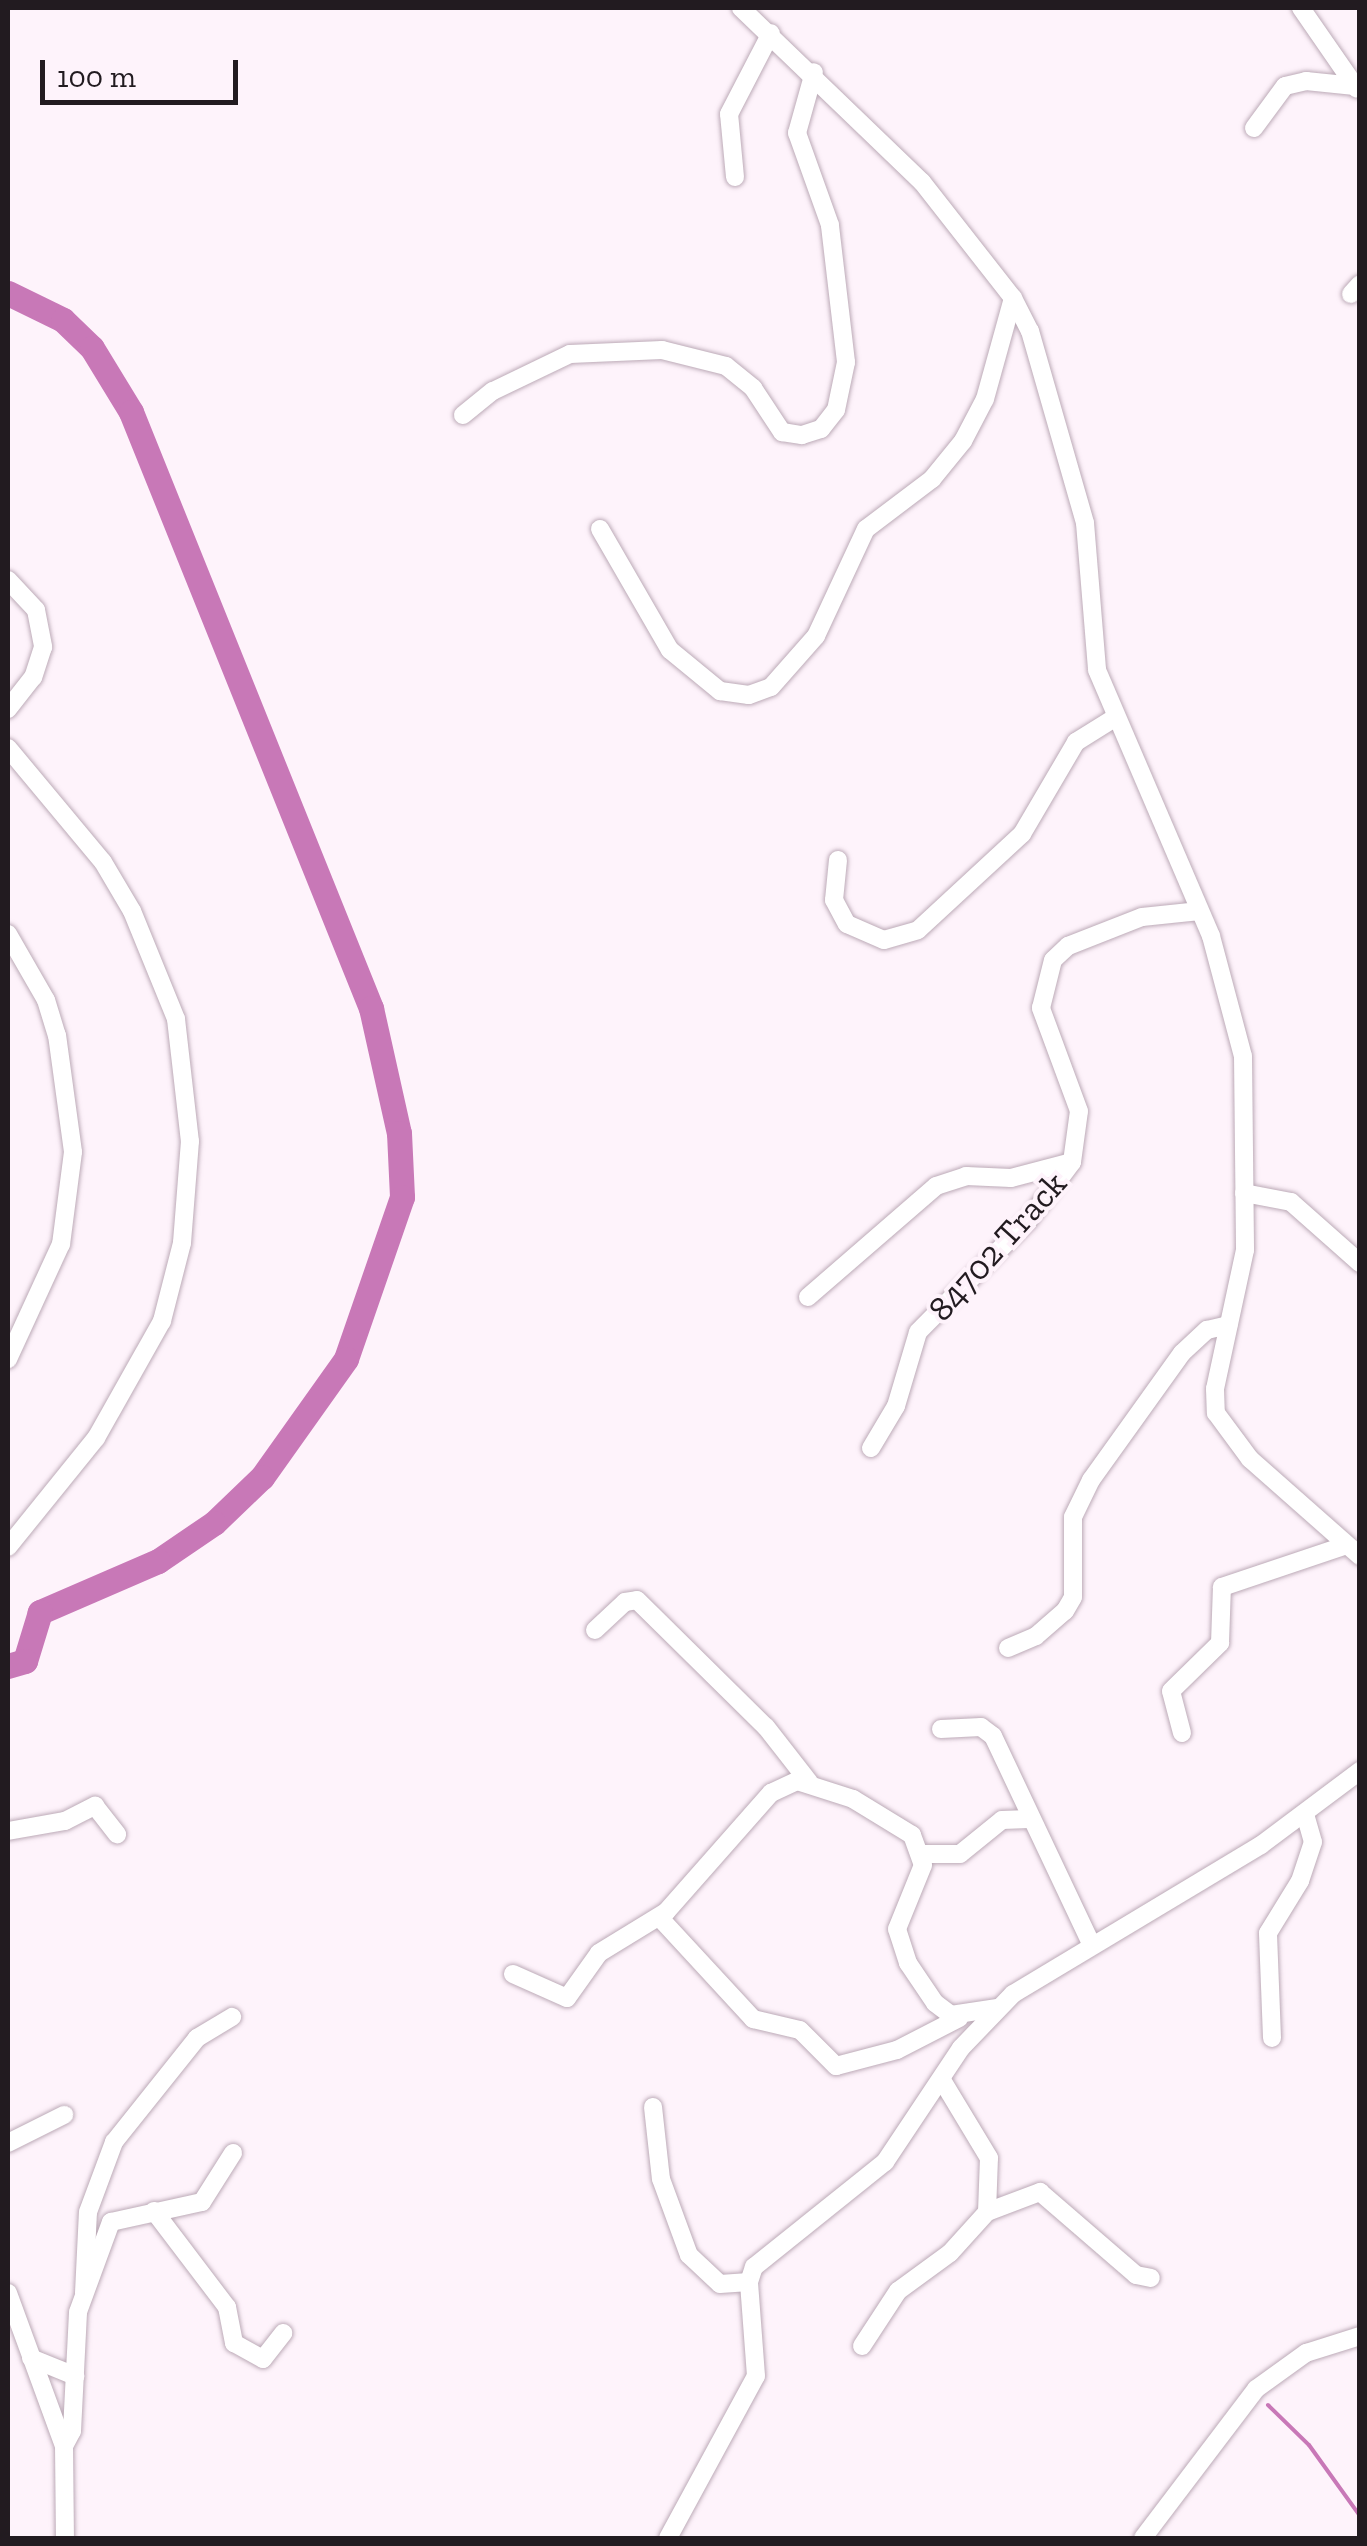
<!DOCTYPE html>
<html>
<head>
<meta charset="utf-8">
<style>
	body { margin:0 }
	#map { position:relative; width:1367px; height:2546px; overflow:hidden; background:#fef3fb; font-family:"Zilla Slab",serif }
	div>[style] { position:absolute }
	.stream>* { height:4px; margin:-2px; padding:0 2px; transform-origin:2px; border-radius:2px; background:#c878b7 }
	.river>* { height:25px; margin:-12.5px; padding:0 12.5px; transform-origin:12.5px; border-radius:12.5px; background:#c878b7 }
	.roads { filter:drop-shadow(0 0 2px #bcaab7) drop-shadow(0 0 2px #bcaab7) }
	.minor>* { height:18px; margin:-9px; padding:0 9px; transform-origin:9px; border-radius:9px; background:#fff }
	span { translate:-50% -50%; white-space:nowrap; text-align:center; line-height:1.15; -webkit-text-stroke:8px #fef3fb; paint-order:stroke }
	.street-label { font-size:35px; color:#221b20 }
	.frame { position:absolute; inset:0; border:10px solid #221b20; pointer-events:none }
	.scale { position:absolute; left:40px; top:60px; width:198px; height:45px; box-sizing:border-box; border:5px solid #221b20; border-top:0; padding-left:12px; font-size:30px; line-height:35px; white-space:nowrap; color:#221b20; -webkit-text-stroke:8px #fef3fb; paint-order:stroke }
</style>
</head>
<body>
<div id="map">
	<div class="stream">
		<i style="left:1268px;top:2405px;width:57px;rotate:44.3deg"></i>
		<i style="left:1309px;top:2445px;width:87px;rotate:54.3deg"></i>
	</div>
	<div class="river">
		<i style="left:8px;top:293px;width:61px;rotate:26.1deg"></i>
		<i style="left:63px;top:320px;width:40px;rotate:44deg"></i>
		<i style="left:92px;top:348px;width:75px;rotate:58.6deg"></i>
		<i style="left:131px;top:412px;width:643px;rotate:68.07deg"></i>
		<i style="left:371px;top:1008px;width:128px;rotate:77.4deg"></i>
		<i style="left:399px;top:1133px;width:64px;rotate:87.3deg"></i>
		<i style="left:402px;top:1197px;width:171px;rotate:109.1deg"></i>
		<i style="left:346px;top:1359px;width:145px;rotate:125.4deg"></i>
		<i style="left:262px;top:1477px;width:66px;rotate:136.2deg"></i>
		<i style="left:214px;top:1523px;width:68px;rotate:145.8deg"></i>
		<i style="left:158px;top:1561px;width:129px;rotate:156.6deg"></i>
		<i style="left:40px;top:1612px;width:51px;rotate:107deg"></i>
		<i style="left:25px;top:1661px;width:18px;rotate:164deg"></i>
	</div>
	<div class="roads">
		<div class="minor">
			<i style="left:741px;top:8px;width:251px;rotate:43.9deg"></i>
			<i style="left:922px;top:182px;width:147px;rotate:51.9deg"></i>
			<i style="left:1013px;top:298px;width:37px;rotate:63deg"></i>
			<i style="left:1030px;top:331px;width:200px;rotate:74deg"></i>
			<i style="left:1085px;top:523px;width:147px;rotate:85.3deg"></i>
			<i style="left:1097px;top:670px;width:289px;rotate:66.8deg"></i>
			<i style="left:1211px;top:936px;width:124px;rotate:75.1deg"></i>
			<i style="left:1243px;top:1056px;width:194px;rotate:89.4deg"></i>
			<i style="left:1245px;top:1250px;width:142px;rotate:102.2deg"></i>
			<i style="left:1215px;top:1389px;width:24px;rotate:88deg"></i>
			<i style="left:1216px;top:1413px;width:57px;rotate:53.5deg"></i>
			<i style="left:1250px;top:1459px;width:147px;rotate:41.4deg"></i>
			<i style="left:1301px;top:8px;width:98px;rotate:55.3deg"></i>
			<i style="left:1254px;top:128px;width:52px;rotate:-53.6deg"></i>
			<i style="left:1285px;top:86px;width:22px;rotate:-13deg"></i>
			<i style="left:1306px;top:81px;width:49px;rotate:5.8deg"></i>
			<i style="left:735px;top:177px;width:63px;rotate:-95.4deg"></i>
			<i style="left:729px;top:114px;width:91px;rotate:-62.6deg"></i>
			<i style="left:1351px;top:294px;width:13px;rotate:-48deg"></i>
			<i style="left:463px;top:415px;width:38px;rotate:-39deg"></i>
			<i style="left:493px;top:391px;width:85px;rotate:-25.7deg"></i>
			<i style="left:570px;top:354px;width:92px;rotate:-2.5deg"></i>
			<i style="left:662px;top:350px;width:66px;rotate:14deg"></i>
			<i style="left:726px;top:366px;width:35px;rotate:39deg"></i>
			<i style="left:753px;top:388px;width:53px;rotate:56.6deg"></i>
			<i style="left:782px;top:432px;width:20px;rotate:9deg"></i>
			<i style="left:802px;top:435px;width:20px;rotate:-18deg"></i>
			<i style="left:821px;top:429px;width:24px;rotate:-52deg"></i>
			<i style="left:836px;top:410px;width:49px;rotate:-78.2deg"></i>
			<i style="left:846px;top:362px;width:138px;rotate:-96.7deg"></i>
			<i style="left:830px;top:225px;width:98px;rotate:-109.7deg"></i>
			<i style="left:797px;top:133px;width:63px;rotate:-74.4deg"></i>
			<i style="left:600px;top:529px;width:140px;rotate:60deg"></i>
			<i style="left:670px;top:650px;width:65px;rotate:39.4deg"></i>
			<i style="left:720px;top:691px;width:29px;rotate:8deg"></i>
			<i style="left:749px;top:695px;width:23px;rotate:-20deg"></i>
			<i style="left:771px;top:687px;width:68px;rotate:-48.6deg"></i>
			<i style="left:816px;top:636px;width:118px;rotate:-65deg"></i>
			<i style="left:866px;top:529px;width:83px;rotate:-37.1deg"></i>
			<i style="left:932px;top:479px;width:49px;rotate:-50.8deg"></i>
			<i style="left:963px;top:441px;width:47px;rotate:-62.4deg"></i>
			<i style="left:985px;top:399px;width:105px;rotate:-74.5deg"></i>
			<i style="left:8px;top:580px;width:41px;rotate:47deg"></i>
			<i style="left:36px;top:610px;width:38px;rotate:79deg"></i>
			<i style="left:43px;top:647px;width:32px;rotate:108deg"></i>
			<i style="left:33px;top:677px;width:41px;rotate:128deg"></i>
			<i style="left:8px;top:748px;width:148px;rotate:50.2deg"></i>
			<i style="left:103px;top:862px;width:57px;rotate:59.4deg"></i>
			<i style="left:132px;top:911px;width:117px;rotate:67.8deg"></i>
			<i style="left:176px;top:1019px;width:123px;rotate:83.5deg"></i>
			<i style="left:190px;top:1141px;width:102px;rotate:94.5deg"></i>
			<i style="left:182px;top:1243px;width:81px;rotate:104.4deg"></i>
			<i style="left:162px;top:1321px;width:134px;rotate:119.4deg"></i>
			<i style="left:96px;top:1438px;width:140px;rotate:128.9deg"></i>
			<i style="left:838px;top:860px;width:40px;rotate:95.7deg"></i>
			<i style="left:834px;top:900px;width:27px;rotate:62deg"></i>
			<i style="left:847px;top:924px;width:40px;rotate:23.4deg"></i>
			<i style="left:884px;top:940px;width:35px;rotate:-16deg"></i>
			<i style="left:918px;top:930px;width:142px;rotate:-42.7deg"></i>
			<i style="left:1022px;top:834px;width:107px;rotate:-59.6deg"></i>
			<i style="left:1076px;top:742px;width:47px;rotate:-32deg"></i>
			<i style="left:8px;top:934px;width:76px;rotate:60.1deg"></i>
			<i style="left:46px;top:1000px;width:37px;rotate:73deg"></i>
			<i style="left:57px;top:1035px;width:118px;rotate:82.2deg"></i>
			<i style="left:73px;top:1152px;width:93px;rotate:97.4deg"></i>
			<i style="left:61px;top:1244px;width:127px;rotate:114.7deg"></i>
			<i style="left:1244px;top:1193px;width:48px;rotate:10.8deg"></i>
			<i style="left:1291px;top:1202px;width:92px;rotate:41.5deg"></i>
			<i style="left:808px;top:1297px;width:169px;rotate:-40.9deg"></i>
			<i style="left:936px;top:1186px;width:32px;rotate:-18deg"></i>
			<i style="left:966px;top:1176px;width:45px;rotate:2.5deg"></i>
			<i style="left:1011px;top:1178px;width:63px;rotate:-14.7deg"></i>
			<i style="left:871px;top:1448px;width:49px;rotate:-59.2deg"></i>
			<i style="left:896px;top:1406px;width:77px;rotate:-73.4deg"></i>
			<i style="left:918px;top:1332px;width:155px;rotate:-45.3deg"></i>
			<i style="left:1027px;top:1222px;width:75px;rotate:-53.1deg"></i>
			<i style="left:1072px;top:1162px;width:51px;rotate:-82.2deg"></i>
			<i style="left:1079px;top:1111px;width:110px;rotate:-110.3deg"></i>
			<i style="left:1041px;top:1008px;width:49px;rotate:-76deg"></i>
			<i style="left:1053px;top:960px;width:21px;rotate:-43deg"></i>
			<i style="left:1068px;top:946px;width:79px;rotate:-21.4deg"></i>
			<i style="left:1142px;top:917px;width:58px;rotate:-5.9deg"></i>
			<i style="left:595px;top:1630px;width:41px;rotate:-43deg"></i>
			<i style="left:625px;top:1602px;width:12px;rotate:-9deg"></i>
			<i style="left:637px;top:1600px;width:181px;rotate:44.6deg"></i>
			<i style="left:766px;top:1727px;width:70px;rotate:52deg"></i>
			<i style="left:1008px;top:1648px;width:30px;rotate:-23deg"></i>
			<i style="left:1036px;top:1636px;width:38px;rotate:-41deg"></i>
			<i style="left:1065px;top:1611px;width:16px;rotate:-60deg"></i>
			<i style="left:1073px;top:1597px;width:80px;rotate:-90deg"></i>
			<i style="left:1073px;top:1517px;width:41px;rotate:-64.1deg"></i>
			<i style="left:1091px;top:1480px;width:156px;rotate:-54.4deg"></i>
			<i style="left:1182px;top:1353px;width:34px;rotate:-43deg"></i>
			<i style="left:1207px;top:1330px;width:22px;rotate:-13deg"></i>
			<i style="left:941px;top:1729px;width:40px;rotate:-2.9deg"></i>
			<i style="left:981px;top:1727px;width:15px;rotate:37deg"></i>
			<i style="left:993px;top:1736px;width:229px;rotate:64.7deg"></i>
			<i style="left:1182px;top:1733px;width:43px;rotate:-104.7deg"></i>
			<i style="left:1171px;top:1691px;width:69px;rotate:-44.4deg"></i>
			<i style="left:1220px;top:1643px;width:56px;rotate:-88deg"></i>
			<i style="left:1222px;top:1587px;width:129px;rotate:-18.6deg"></i>
			<i style="left:8px;top:1831px;width:58px;rotate:-10deg"></i>
			<i style="left:65px;top:1821px;width:34px;rotate:-27deg"></i>
			<i style="left:95px;top:1806px;width:36px;rotate:52deg"></i>
			<i style="left:924px;top:1854px;width:36px"></i>
			<i style="left:960px;top:1854px;width:54px;rotate:-39deg"></i>
			<i style="left:1002px;top:1820px;width:27px;rotate:-2deg"></i>
			<i style="left:659px;top:1917px;width:139px;rotate:47.3deg"></i>
			<i style="left:753px;top:2019px;width:48px;rotate:13.2deg"></i>
			<i style="left:800px;top:2030px;width:51px;rotate:45deg"></i>
			<i style="left:836px;top:2066px;width:63px;rotate:-14.7deg"></i>
			<i style="left:897px;top:2050px;width:70px;rotate:-27.3deg"></i>
			<i style="left:513px;top:1974px;width:59px;rotate:24deg"></i>
			<i style="left:567px;top:1998px;width:55px;rotate:-54.6deg"></i>
			<i style="left:599px;top:1953px;width:79px;rotate:-31.5deg"></i>
			<i style="left:666px;top:1912px;width:159px;rotate:-48.6deg"></i>
			<i style="left:771px;top:1793px;width:29px;rotate:-25deg"></i>
			<i style="left:797px;top:1781px;width:59px;rotate:17.8deg"></i>
			<i style="left:853px;top:1799px;width:69px;rotate:31.4deg"></i>
			<i style="left:912px;top:1835px;width:32px;rotate:70deg"></i>
			<i style="left:923px;top:1865px;width:69px;rotate:112.1deg"></i>
			<i style="left:897px;top:1929px;width:36px;rotate:72deg"></i>
			<i style="left:908px;top:1963px;width:48px;rotate:56deg"></i>
			<i style="left:935px;top:2003px;width:20px;rotate:37deg"></i>
			<i style="left:951px;top:2015px;width:47px;rotate:-8.7deg"></i>
			<i style="left:1272px;top:2038px;width:105px;rotate:-92.2deg"></i>
			<i style="left:1268px;top:1933px;width:61px;rotate:-58.4deg"></i>
			<i style="left:1300px;top:1881px;width:41px;rotate:-71.6deg"></i>
			<i style="left:1313px;top:1842px;width:29px;rotate:-106deg"></i>
			<i style="left:653px;top:2107px;width:72px;rotate:83.7deg"></i>
			<i style="left:661px;top:2179px;width:81px;rotate:69.8deg"></i>
			<i style="left:689px;top:2255px;width:42px;rotate:43.1deg"></i>
			<i style="left:720px;top:2284px;width:29px;rotate:-4deg"></i>
			<i style="left:8px;top:2143px;width:63px;rotate:-26.6deg"></i>
			<i style="left:154px;top:2211px;width:121px;rotate:52.8deg"></i>
			<i style="left:227px;top:2307px;width:37px;rotate:79deg"></i>
			<i style="left:234px;top:2343px;width:33px;rotate:29deg"></i>
			<i style="left:263px;top:2359px;width:33px;rotate:-52deg"></i>
			<i style="left:987px;top:2212px;width:57px;rotate:-20.7deg"></i>
			<i style="left:1040px;top:2192px;width:127px;rotate:40.8deg"></i>
			<i style="left:1136px;top:2275px;width:15px;rotate:11deg"></i>
			<i style="left:8px;top:2293px;width:163px;rotate:69.9deg"></i>
			<i style="left:64px;top:2446px;width:92px;rotate:89.4deg"></i>
			<i style="left:84px;top:2293px;width:81px;rotate:-87.2deg"></i>
			<i style="left:88px;top:2212px;width:75px;rotate:-69.6deg"></i>
			<i style="left:114px;top:2142px;width:133px;rotate:-51.4deg"></i>
			<i style="left:197px;top:2038px;width:41px;rotate:-31deg"></i>
			<i style="left:862px;top:2346px;width:66px;rotate:-56.8deg"></i>
			<i style="left:898px;top:2291px;width:64px;rotate:-36.2deg"></i>
			<i style="left:950px;top:2253px;width:55px;rotate:-47.9deg"></i>
			<i style="left:987px;top:2212px;width:54px;rotate:-87.9deg"></i>
			<i style="left:989px;top:2158px;width:91px;rotate:-121.1deg"></i>
			<i style="left:31px;top:2358px;width:48px;rotate:22.2deg"></i>
			<i style="left:64px;top:2446px;width:17px;rotate:-62deg"></i>
			<i style="left:72px;top:2431px;width:119px;rotate:-87.1deg"></i>
			<i style="left:78px;top:2312px;width:96px;rotate:-69.9deg"></i>
			<i style="left:111px;top:2222px;width:93px;rotate:-12.4deg"></i>
			<i style="left:202px;top:2202px;width:58px;rotate:-57.7deg"></i>
			<i style="left:668px;top:2538px;width:184px;rotate:-61.5deg"></i>
			<i style="left:756px;top:2376px;width:94px;rotate:-94.3deg"></i>
			<i style="left:749px;top:2282px;width:16px;rotate:-72deg"></i>
			<i style="left:754px;top:2267px;width:168px;rotate:-38.7deg"></i>
			<i style="left:885px;top:2162px;width:137px;rotate:-56.3deg"></i>
			<i style="left:961px;top:2048px;width:75px;rotate:-46.1deg"></i>
			<i style="left:1013px;top:1994px;width:289px;rotate:-31deg"></i>
			<i style="left:1261px;top:1845px;width:124px;rotate:-36.8deg"></i>
			<i style="left:1143px;top:2538px;width:187px;rotate:-52.8deg"></i>
			<i style="left:1256px;top:2389px;width:62px;rotate:-35.8deg"></i>
			<i style="left:1306px;top:2353px;width:57px;rotate:-17.5deg"></i>
		</div>
	</div>
	<div class="street-label">
		<span style="left:997px;top:1246px;rotate:-48deg">84702 Track</span>
	</div>
	<div class="frame"></div>
	<div class="scale">100 m</div>
</div>
</body>
</html>
